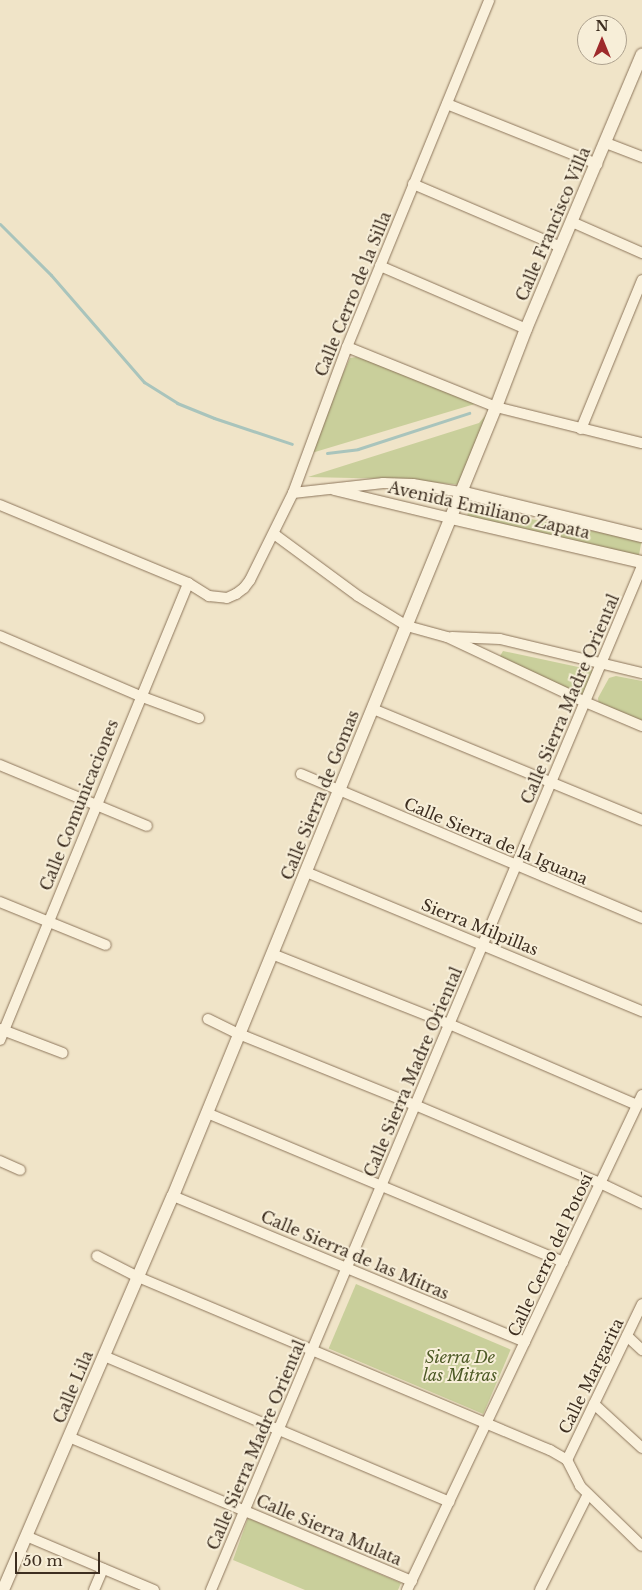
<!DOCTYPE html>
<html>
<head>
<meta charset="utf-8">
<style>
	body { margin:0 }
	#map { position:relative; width:642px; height:1590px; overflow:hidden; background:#f0e4c8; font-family:"Libre Baskerville",serif }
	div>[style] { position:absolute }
	.green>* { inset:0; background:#c9cf9b; transform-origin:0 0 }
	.stream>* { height:3px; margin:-1.5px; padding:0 1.5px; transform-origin:1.5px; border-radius:1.5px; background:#a9c4bc }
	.roads { filter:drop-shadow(0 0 1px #8d765c) drop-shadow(0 0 1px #8d765c) }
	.minor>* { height:10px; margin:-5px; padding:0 5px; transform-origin:5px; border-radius:5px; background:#faf1dc }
	.tertiary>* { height:12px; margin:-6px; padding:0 6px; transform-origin:6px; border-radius:6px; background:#faf1dc }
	span { translate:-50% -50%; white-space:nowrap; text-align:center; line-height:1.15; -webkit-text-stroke:4px #f7eed8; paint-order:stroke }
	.street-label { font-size:16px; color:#3d2e20 }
	.park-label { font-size:16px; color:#4d5a26; font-style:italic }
	.north { position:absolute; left:577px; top:15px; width:50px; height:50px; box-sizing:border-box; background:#f7eed8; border:1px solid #ada18e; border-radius:50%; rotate:0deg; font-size:14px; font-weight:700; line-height:20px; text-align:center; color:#3d2e20 }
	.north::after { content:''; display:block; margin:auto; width:18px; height:22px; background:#9e2a2b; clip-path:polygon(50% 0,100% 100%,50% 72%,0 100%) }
	.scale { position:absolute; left:15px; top:1552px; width:85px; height:22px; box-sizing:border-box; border:2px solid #3d2e20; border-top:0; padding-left:6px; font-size:15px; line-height:18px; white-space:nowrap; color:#3d2e20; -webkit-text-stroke:4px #f7eed8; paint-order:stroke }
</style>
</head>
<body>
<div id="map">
	<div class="green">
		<i style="clip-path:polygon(356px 357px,464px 390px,478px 403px,305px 455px,350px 358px)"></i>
		<i style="clip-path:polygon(491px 409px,462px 485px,397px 479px,308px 477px,479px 423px)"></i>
		<i style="left:469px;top:507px;width:176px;height:19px;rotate:11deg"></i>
		<i style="clip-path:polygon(503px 651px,597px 671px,583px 698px,497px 661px)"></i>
		<i style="clip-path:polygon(616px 676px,642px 681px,642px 722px,599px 707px,598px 698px,609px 678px)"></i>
		<i style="left:356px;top:1284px;width:168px;height:70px;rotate:23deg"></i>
		<i style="clip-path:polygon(248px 1518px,401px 1583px,398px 1590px,305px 1590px,233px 1560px)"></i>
	</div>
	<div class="stream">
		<i style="left:0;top:224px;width:72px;rotate:45deg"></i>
		<i style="left:51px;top:275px;width:142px;rotate:49deg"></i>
		<i style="left:144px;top:382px;width:39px;rotate:32deg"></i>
		<i style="left:177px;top:403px;width:40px;rotate:22deg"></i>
		<i style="left:214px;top:418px;width:82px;rotate:18.4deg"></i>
		<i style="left:327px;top:453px;width:31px;rotate:-7deg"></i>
		<i style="left:358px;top:449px;width:117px;rotate:-18deg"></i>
	</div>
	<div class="roads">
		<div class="minor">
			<i style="left:447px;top:104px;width:162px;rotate:21.8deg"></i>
			<i style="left:606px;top:143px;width:39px;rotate:21deg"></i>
			<i style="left:413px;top:184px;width:161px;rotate:23.1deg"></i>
			<i style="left:572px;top:222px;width:77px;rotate:23.9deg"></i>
			<i style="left:380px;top:266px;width:159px;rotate:23.3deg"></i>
			<i style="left:347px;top:347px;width:161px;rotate:21.9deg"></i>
			<i style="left:496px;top:407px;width:150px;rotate:13.9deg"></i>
			<i style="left:581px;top:429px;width:161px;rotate:-67.7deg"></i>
			<i style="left:334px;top:490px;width:120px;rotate:13.5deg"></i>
			<i style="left:293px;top:493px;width:91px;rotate:-6.3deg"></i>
			<i style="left:383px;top:483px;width:30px;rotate:2deg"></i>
			<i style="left:413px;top:484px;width:49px;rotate:9.5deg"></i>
			<i style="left:0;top:505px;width:204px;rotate:22.5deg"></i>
			<i style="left:188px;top:583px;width:25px;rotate:32deg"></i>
			<i style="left:209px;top:596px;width:18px;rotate:6deg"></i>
			<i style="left:227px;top:598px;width:10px;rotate:-24deg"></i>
			<i style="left:236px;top:594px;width:10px;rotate:-37deg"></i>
			<i style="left:244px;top:588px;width:10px;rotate:-53deg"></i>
			<i style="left:250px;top:580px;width:97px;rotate:-63.7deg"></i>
			<i style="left:293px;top:493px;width:156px;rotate:-69.7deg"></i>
			<i style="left:347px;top:347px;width:375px;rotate:-67.7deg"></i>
			<i style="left:274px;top:534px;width:104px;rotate:36.4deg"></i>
			<i style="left:358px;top:596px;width:57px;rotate:31.5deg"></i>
			<i style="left:407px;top:626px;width:41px;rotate:15.4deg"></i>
			<i style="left:447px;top:637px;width:153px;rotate:25.2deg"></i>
			<i style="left:585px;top:702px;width:62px;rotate:22.8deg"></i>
			<i style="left:0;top:636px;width:152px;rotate:23.2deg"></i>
			<i style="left:140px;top:696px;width:63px;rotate:20.4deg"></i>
			<i style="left:452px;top:637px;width:48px;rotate:2.4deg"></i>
			<i style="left:500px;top:639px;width:146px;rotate:13.5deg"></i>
			<i style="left:373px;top:709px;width:291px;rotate:22.4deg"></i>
			<i style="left:0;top:765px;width:159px;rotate:22.5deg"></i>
			<i style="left:301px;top:774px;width:370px;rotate:22.9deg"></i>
			<i style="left:306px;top:872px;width:364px;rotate:22.5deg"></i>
			<i style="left:0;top:902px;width:114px;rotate:22.1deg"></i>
			<i style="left:272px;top:954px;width:190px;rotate:21.6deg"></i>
			<i style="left:449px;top:1024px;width:205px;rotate:23.3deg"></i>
			<i style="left:208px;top:1019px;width:34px;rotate:26deg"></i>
			<i style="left:239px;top:1034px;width:190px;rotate:22deg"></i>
			<i style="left:415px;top:1105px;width:201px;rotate:22.9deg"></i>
			<i style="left:600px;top:1183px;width:47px;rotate:25.5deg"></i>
			<i style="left:0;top:1029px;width:67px;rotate:20.9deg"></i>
			<i style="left:0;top:1040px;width:494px;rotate:-67.6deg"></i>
			<i style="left:207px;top:1113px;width:386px;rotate:22.7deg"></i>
			<i style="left:0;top:1161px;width:22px;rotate:24deg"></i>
			<i style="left:173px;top:1196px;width:381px;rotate:22.5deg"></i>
			<i style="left:97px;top:1256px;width:46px;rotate:27.1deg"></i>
			<i style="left:138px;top:1277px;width:447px;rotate:22.8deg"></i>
			<i style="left:550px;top:1450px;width:20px;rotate:30deg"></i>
			<i style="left:567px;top:1460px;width:29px;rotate:63deg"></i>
			<i style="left:580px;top:1486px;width:86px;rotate:44.1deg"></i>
			<i style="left:627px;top:1336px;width:21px;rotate:43deg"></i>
			<i style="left:104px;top:1356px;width:375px;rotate:22.9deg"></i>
			<i style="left:594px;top:1404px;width:65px;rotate:42.5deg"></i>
			<i style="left:69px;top:1437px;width:372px;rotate:22.8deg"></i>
			<i style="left:567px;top:1460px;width:173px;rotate:-64.3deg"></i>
			<i style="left:26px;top:1536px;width:139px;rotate:22.9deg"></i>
			<i style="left:94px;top:1590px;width:23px;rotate:-67deg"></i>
			<i style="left:211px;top:1590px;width:1111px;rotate:-67.17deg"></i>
			<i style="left:407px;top:1590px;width:548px;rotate:-64.6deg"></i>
			<i style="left:540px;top:1590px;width:107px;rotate:-63.4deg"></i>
		</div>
		<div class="tertiary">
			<i style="left:461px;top:492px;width:186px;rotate:13.7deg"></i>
			<i style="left:451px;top:518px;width:196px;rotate:13deg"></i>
			<i style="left:3px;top:1590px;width:429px;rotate:-66.7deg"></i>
			<i style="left:173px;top:1196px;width:853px;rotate:-67.74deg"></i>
			<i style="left:496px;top:407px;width:84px;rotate:-69deg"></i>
			<i style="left:526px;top:329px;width:298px;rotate:-67.1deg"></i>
		</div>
	</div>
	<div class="street-label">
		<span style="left:553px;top:224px;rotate:-67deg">Calle Francisco Villa</span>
		<span style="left:353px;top:294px;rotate:-68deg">Calle Cerro de la Silla</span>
		<span style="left:489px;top:510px;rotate:13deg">Avenida Emiliano Zapata</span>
		<span style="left:570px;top:699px;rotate:-67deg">Calle Sierra Madre Oriental</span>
		<span style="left:320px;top:795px;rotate:-68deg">Calle Sierra de Gomas</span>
		<span style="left:79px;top:805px;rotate:-68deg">Calle Comunicaciones</span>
		<span style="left:496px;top:841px;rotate:23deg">Calle Sierra de la Iguana</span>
		<span style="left:480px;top:927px;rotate:22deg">Sierra Milpillas</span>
		<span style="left:413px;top:1072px;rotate:-67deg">Calle Sierra Madre Oriental</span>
		<span style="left:355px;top:1255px;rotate:23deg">Calle Sierra de las Mitras</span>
		<span style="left:550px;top:1255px;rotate:-65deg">Calle Cerro del Potosí</span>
		<span style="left:591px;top:1376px;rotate:-64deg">Calle Margarita</span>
		<span style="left:73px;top:1387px;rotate:-67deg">Calle Lila</span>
		<span style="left:256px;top:1445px;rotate:-67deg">Calle Sierra Madre Oriental</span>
		<span style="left:329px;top:1530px;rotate:23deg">Calle Sierra Mulata</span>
	</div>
	<div class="park-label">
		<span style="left:460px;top:1366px">Sierra De<br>las Mitras</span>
	</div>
	<div class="north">N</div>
	<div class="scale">50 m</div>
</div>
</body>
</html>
